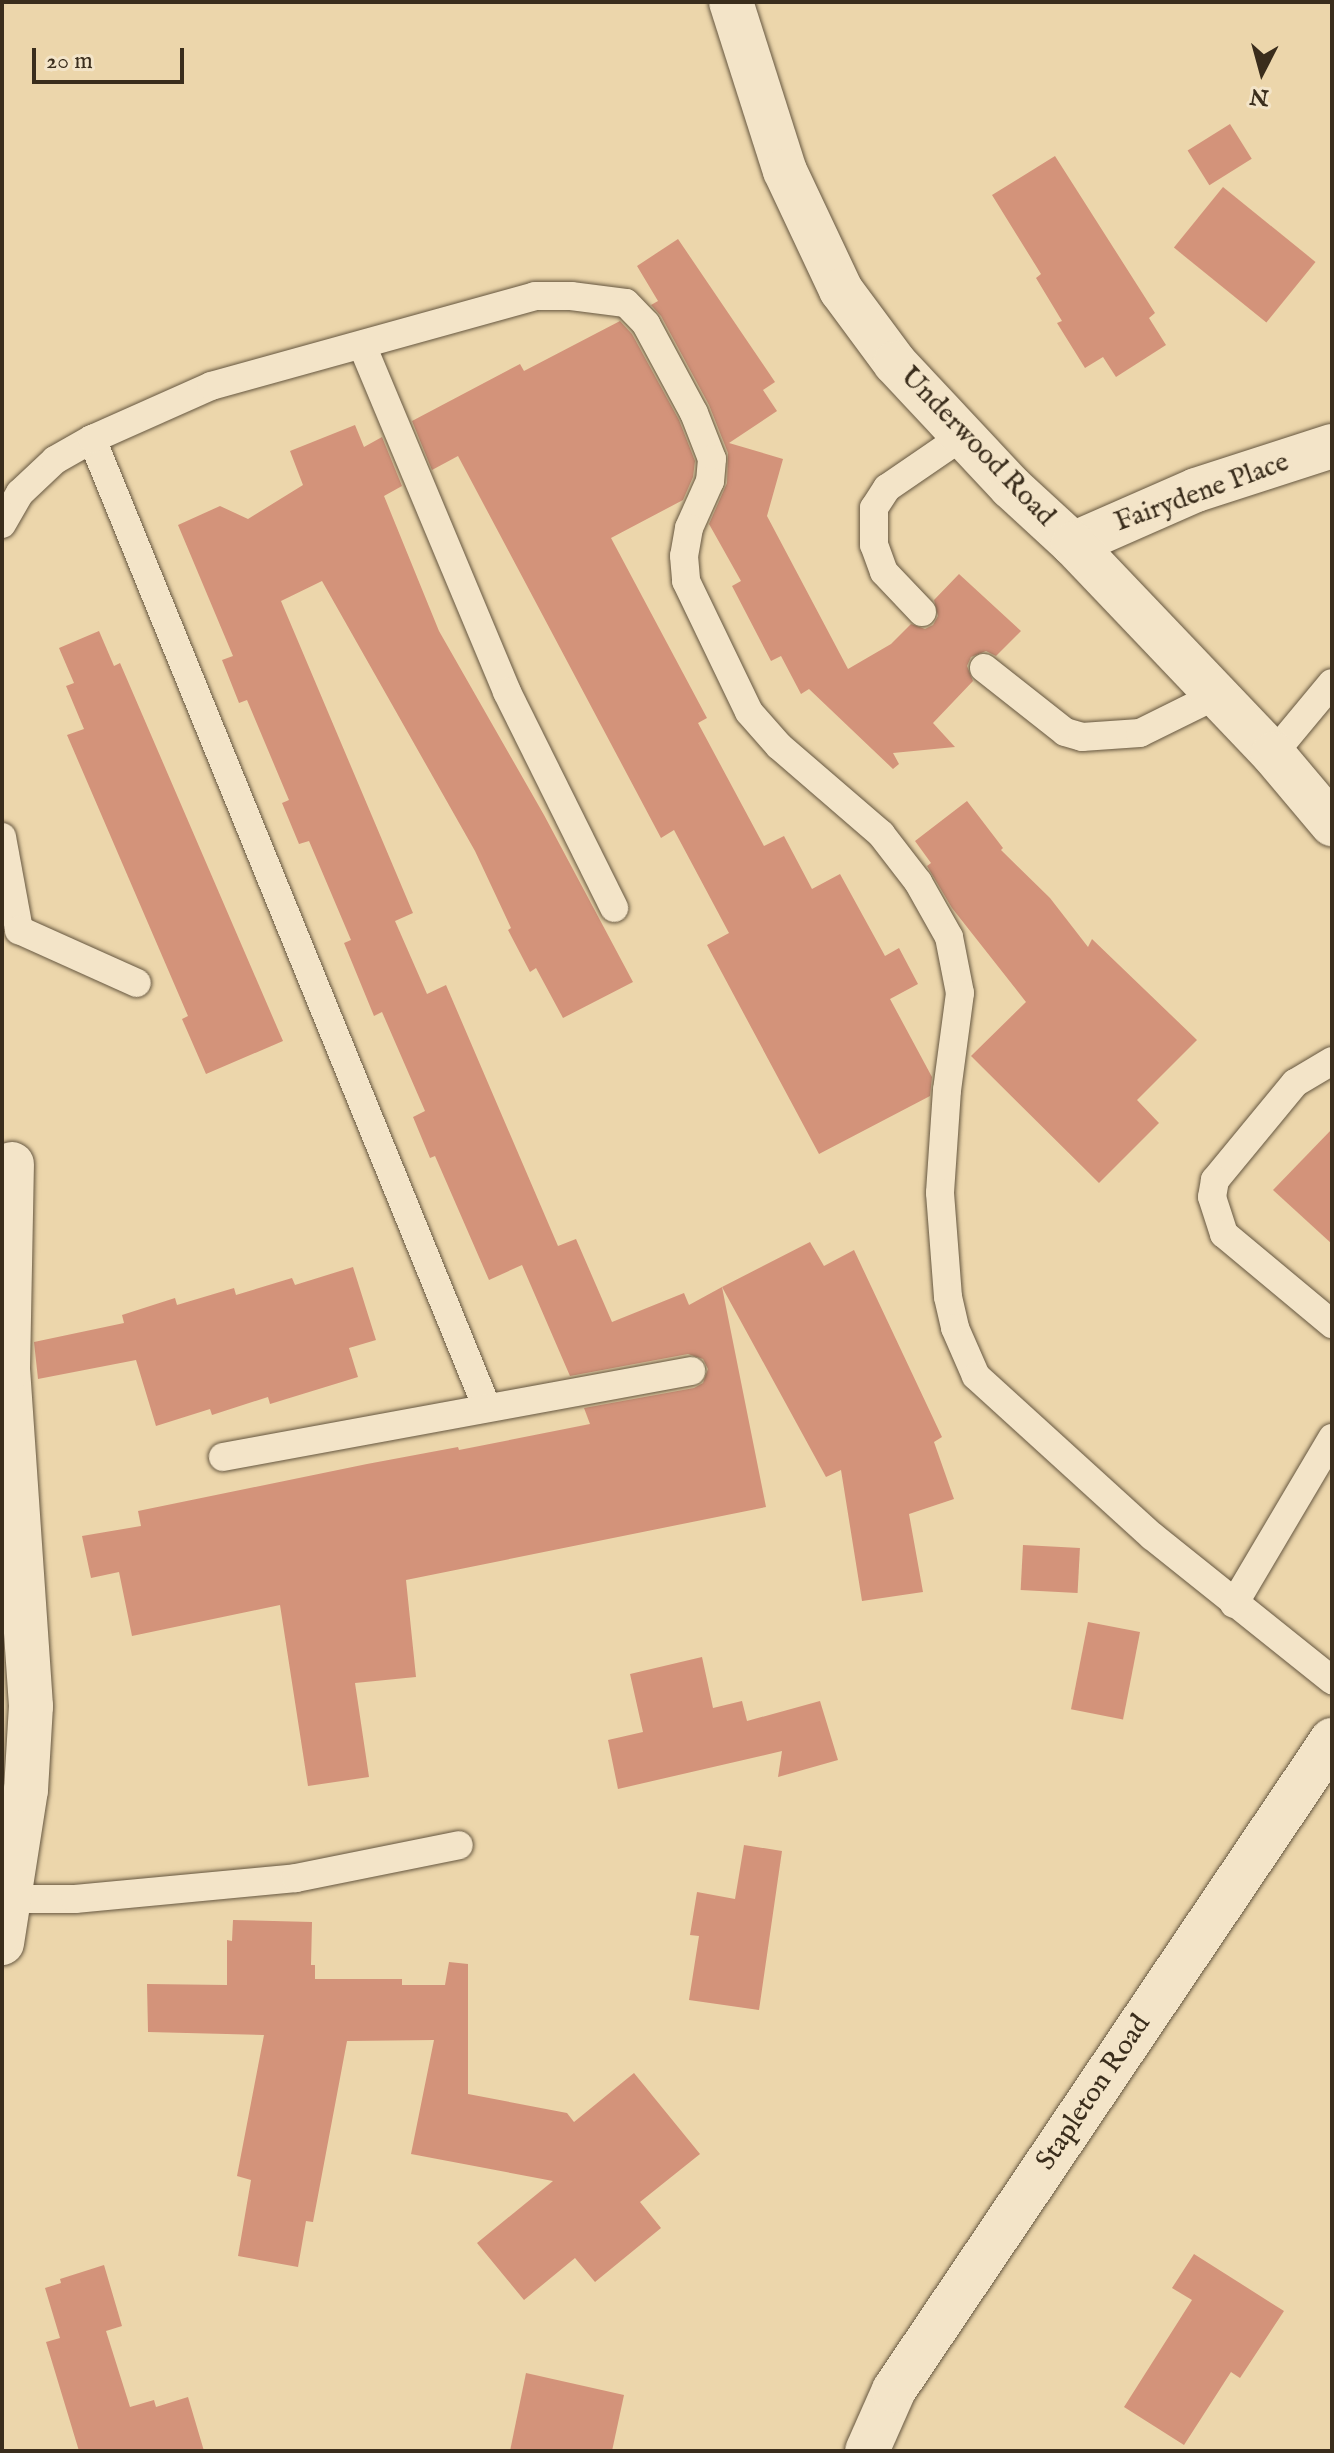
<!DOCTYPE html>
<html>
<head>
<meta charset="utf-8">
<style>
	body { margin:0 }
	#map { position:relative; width:1334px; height:2453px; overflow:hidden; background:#ecd6ab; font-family:"IM FELL English",serif }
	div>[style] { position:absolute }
	.building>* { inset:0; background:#d3937a; transform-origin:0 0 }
	.roads { filter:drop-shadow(0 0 2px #665740) drop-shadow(0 0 2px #665740) }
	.lane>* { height:28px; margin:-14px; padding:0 14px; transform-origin:14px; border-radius:14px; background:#f3e4c8 }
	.street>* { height:44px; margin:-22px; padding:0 22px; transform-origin:22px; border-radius:22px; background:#f3e4c8 }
	.secondary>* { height:44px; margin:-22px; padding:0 22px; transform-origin:22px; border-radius:22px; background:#f3e4c8 }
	span { translate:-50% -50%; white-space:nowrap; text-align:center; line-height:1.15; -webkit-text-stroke:7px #f3e4c8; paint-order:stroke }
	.street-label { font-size:28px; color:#3a2d1c }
	.frame { position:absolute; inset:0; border:4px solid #3a2d1c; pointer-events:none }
	.north { position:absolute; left:1222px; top:32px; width:80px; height:80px; -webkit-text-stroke:6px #f3e4c8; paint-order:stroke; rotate:186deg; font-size:22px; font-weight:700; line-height:32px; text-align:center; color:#3a2d1c }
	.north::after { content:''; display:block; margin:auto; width:28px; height:36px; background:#3a2d1c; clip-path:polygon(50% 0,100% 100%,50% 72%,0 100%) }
	.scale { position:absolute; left:32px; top:48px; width:152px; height:36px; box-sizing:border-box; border:4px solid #3a2d1c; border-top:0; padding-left:10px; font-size:24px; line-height:28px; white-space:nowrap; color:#3a2d1c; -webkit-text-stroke:6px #f3e4c8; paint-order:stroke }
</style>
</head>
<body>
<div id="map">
	<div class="building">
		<i style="left:1230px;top:124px;width:41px;height:50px;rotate:58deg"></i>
		<i style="clip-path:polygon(1055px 156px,1155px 313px,1149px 318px,1166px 345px,1116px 377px,1103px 357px,1085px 368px,1057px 323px,1062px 321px,1036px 278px,1041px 274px,992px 195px)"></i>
		<i style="left:1223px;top:187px;width:119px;height:78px;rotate:39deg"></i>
		<i style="clip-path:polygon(678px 239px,775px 382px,763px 390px,777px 411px,729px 443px,783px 459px,767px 516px,848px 669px,891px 644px,911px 624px,925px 629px,933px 625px,938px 616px,934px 600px,959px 574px,1021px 631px,996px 656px,986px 651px,971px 657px,967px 666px,973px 681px,933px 723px,955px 747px,893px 753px,899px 764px,893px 769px,809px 689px,801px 694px,781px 656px,771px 661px,732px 586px,741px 581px,709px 524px,727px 483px,728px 453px,709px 405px,661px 316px,651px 305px,658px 301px,637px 266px)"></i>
		<i style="clip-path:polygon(620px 321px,632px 334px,679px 420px,695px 461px,693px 477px,683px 500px,611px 538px,707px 718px,698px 723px,764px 846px,784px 836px,812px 889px,840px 874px,885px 956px,899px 948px,918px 984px,890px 999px,932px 1077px,930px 1096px,819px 1154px,707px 945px,729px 933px,674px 830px,661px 838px,458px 456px,432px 470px,412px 421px,520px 364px,524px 371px)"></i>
		<i style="clip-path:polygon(355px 425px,364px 447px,382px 437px,402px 486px,384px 496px,439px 631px,544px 815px,633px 982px,563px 1018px,536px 968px,530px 972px,508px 930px,511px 928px,475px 851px,322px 581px,281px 601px,413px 913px,395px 921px,427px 994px,446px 985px,558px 1246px,576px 1239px,612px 1322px,684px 1293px,689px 1305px,722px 1287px,766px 1507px,406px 1580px,416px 1677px,355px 1683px,369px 1777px,308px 1786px,280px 1605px,132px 1636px,119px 1572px,91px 1578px,82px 1536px,141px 1526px,138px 1511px,367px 1464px,458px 1447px,459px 1450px,590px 1424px,584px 1408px,694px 1388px,703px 1383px,708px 1369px,703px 1359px,688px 1354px,570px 1376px,522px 1265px,489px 1280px,435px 1156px,430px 1158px,413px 1117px,425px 1111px,382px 1012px,374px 1016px,344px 943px,351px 940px,309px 841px,299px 844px,282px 803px,289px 800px,247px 700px,239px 703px,222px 660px,233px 656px,178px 525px,220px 506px,248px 519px,303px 485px,290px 451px)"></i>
		<i style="clip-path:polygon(99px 631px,114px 666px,120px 663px,283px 1041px,206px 1074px,182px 1019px,188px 1016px,67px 735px,84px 729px,66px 686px,74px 683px,59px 648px)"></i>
		<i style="clip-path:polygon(967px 801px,1003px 848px,1001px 850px,1050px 898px,1088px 947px,1092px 939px,1197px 1040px,1137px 1100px,1159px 1123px,1099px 1183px,971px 1056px,1026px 1002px,952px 908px,927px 866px,931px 863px,915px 841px)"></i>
		<i style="clip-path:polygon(1332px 1129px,1332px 1244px,1273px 1190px)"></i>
		<i style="clip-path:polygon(810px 1242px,824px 1266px,854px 1250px,942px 1437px,934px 1442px,954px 1499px,909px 1514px,923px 1592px,862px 1601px,841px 1470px,826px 1477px,722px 1287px)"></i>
		<i style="clip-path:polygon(353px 1267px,376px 1340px,349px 1348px,358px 1377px,270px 1404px,268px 1397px,212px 1415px,210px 1409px,156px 1426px,136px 1360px,38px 1379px,34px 1342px,124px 1323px,122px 1315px,175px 1298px,177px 1305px,234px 1288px,236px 1295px,292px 1278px,295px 1285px)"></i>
		<i style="left:1023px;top:1545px;width:57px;height:45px;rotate:3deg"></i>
		<i style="left:1088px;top:1622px;width:53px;height:89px;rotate:11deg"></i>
		<i style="clip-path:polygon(702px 1657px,713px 1708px,742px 1701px,747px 1721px,820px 1701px,838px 1760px,778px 1777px,782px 1751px,618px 1789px,608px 1740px,643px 1732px,630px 1674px)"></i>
		<i style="clip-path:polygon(744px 1845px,782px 1851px,759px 2010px,689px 2000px,699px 1936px,690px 1935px,697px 1892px,735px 1899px)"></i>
		<i style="clip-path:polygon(233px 1920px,312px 1922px,311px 1965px,315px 1965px,315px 1979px,402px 1979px,402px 1985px,445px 1985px,449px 1962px,468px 1964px,468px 2094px,567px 2113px,574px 2122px,634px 2073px,700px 2154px,640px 2202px,661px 2228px,595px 2282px,575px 2258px,524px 2300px,477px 2243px,553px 2181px,411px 2154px,434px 2040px,347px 2041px,313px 2222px,306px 2221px,298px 2267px,238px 2256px,251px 2180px,237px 2176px,264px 2035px,148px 2032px,147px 1984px,227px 1985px,227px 1940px,232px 1941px)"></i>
		<i style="clip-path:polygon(1194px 2254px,1284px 2311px,1240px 2378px,1231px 2372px,1184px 2445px,1124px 2407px,1192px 2300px,1172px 2288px)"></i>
		<i style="clip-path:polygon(104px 2265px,122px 2326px,106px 2331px,130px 2407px,154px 2400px,156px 2407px,188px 2397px,204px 2451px,79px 2451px,46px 2342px,60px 2338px,45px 2288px,61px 2283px,60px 2279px)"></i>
		<i style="clip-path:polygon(526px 2373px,624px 2395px,612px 2451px,510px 2451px)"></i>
	</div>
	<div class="roads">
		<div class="lane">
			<i style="left:362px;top:345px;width:376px;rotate:67.3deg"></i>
			<i style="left:507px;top:692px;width:241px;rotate:63.6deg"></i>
			<i style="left:92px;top:439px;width:1046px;rotate:67.82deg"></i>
			<i style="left:2px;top:524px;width:36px;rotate:-60deg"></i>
			<i style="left:20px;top:493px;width:48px;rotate:-43.3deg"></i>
			<i style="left:55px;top:460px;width:43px;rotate:-29.6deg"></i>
			<i style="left:92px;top:439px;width:130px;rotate:-24deg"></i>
			<i style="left:211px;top:386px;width:336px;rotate:-15.5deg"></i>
			<i style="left:535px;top:296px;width:36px"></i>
			<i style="left:571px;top:296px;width:55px;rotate:7.3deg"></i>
			<i style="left:626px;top:303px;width:29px;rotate:46deg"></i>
			<i style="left:646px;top:324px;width:101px;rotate:61.7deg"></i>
			<i style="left:694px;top:413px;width:49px;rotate:68.6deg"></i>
			<i style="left:712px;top:459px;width:22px;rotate:95deg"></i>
			<i style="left:710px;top:481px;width:51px;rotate:114.1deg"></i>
			<i style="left:689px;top:528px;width:28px;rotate:100deg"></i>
			<i style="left:684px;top:556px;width:25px;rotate:85deg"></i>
			<i style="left:686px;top:581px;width:145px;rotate:64.3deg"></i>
			<i style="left:749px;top:712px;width:45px;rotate:48.6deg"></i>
			<i style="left:779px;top:746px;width:135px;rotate:40.8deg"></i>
			<i style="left:881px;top:834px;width:61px;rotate:52.4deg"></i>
			<i style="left:918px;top:882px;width:63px;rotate:60.6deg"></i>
			<i style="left:949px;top:937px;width:57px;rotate:78.9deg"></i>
			<i style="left:960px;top:993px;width:98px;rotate:97.6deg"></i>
			<i style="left:947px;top:1090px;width:103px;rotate:93.9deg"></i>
			<i style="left:940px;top:1193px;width:104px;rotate:85.6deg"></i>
			<i style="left:948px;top:1297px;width:32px;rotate:77deg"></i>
			<i style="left:955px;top:1328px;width:52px;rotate:66.4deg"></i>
			<i style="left:976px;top:1376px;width:238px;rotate:42.3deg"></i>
			<i style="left:1152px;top:1536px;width:231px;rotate:38.7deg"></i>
			<i style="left:922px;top:612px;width:55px;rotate:-133.5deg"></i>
			<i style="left:884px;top:572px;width:29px;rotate:-110deg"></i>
			<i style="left:874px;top:545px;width:37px;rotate:-90deg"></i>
			<i style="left:874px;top:508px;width:24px;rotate:-57deg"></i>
			<i style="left:887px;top:488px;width:92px;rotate:-34.4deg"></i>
			<i style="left:984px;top:668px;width:103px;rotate:38.3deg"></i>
			<i style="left:1065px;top:732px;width:18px;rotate:16deg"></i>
			<i style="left:1082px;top:737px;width:58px;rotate:-3.9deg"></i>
			<i style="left:1140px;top:733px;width:86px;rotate:-26.3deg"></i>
			<i style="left:1273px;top:754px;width:92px;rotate:-50.3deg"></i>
			<i style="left:2px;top:837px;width:95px;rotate:79.6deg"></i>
			<i style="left:19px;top:930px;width:129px;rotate:24.2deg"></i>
			<i style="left:1332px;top:1061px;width:43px;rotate:149.3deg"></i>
			<i style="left:1295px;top:1083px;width:126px;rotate:129.5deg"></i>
			<i style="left:1215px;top:1180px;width:17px;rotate:100deg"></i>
			<i style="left:1212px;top:1197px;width:39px;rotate:72deg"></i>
			<i style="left:1224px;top:1234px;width:141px;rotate:39.8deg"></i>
			<i style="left:223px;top:1457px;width:476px;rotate:-10.4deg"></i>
			<i style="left:1234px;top:1604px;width:193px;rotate:-59.4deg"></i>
			<i style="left:11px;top:1899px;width:64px"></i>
			<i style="left:75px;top:1899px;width:222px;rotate:-5.4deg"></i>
			<i style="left:296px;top:1878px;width:166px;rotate:-11.4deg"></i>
		</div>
		<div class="street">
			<i style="left:1073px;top:544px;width:134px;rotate:-23.7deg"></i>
			<i style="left:1196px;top:490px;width:143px;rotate:-17.9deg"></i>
			<i style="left:2px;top:1943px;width:155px;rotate:-81.1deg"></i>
			<i style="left:26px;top:1790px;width:84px;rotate:-86.6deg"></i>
			<i style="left:31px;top:1706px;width:337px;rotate:-93.9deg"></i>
			<i style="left:8px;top:1370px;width:206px;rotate:-88.9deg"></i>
		</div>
		<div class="secondary">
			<i style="left:731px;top:2px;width:177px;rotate:72.3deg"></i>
			<i style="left:785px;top:171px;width:132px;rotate:64.8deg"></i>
			<i style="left:841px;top:290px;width:91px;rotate:53.5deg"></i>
			<i style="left:895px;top:363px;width:170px;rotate:46.9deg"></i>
			<i style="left:1011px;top:487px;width:84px;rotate:42.6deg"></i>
			<i style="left:1073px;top:544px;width:290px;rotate:46.4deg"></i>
			<i style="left:1273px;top:754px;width:92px;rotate:49.9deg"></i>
			<i style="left:867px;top:2451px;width:67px;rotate:-66.1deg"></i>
			<i style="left:894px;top:2390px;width:784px;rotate:-56.03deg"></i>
		</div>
	</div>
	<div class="street-label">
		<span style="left:977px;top:447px;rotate:46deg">Underwood Road</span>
		<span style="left:1202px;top:493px;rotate:-20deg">Fairydene Place</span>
		<span style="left:1094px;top:2093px;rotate:-56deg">Stapleton Road</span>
	</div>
	<div class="frame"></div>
	<div class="north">N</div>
	<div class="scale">20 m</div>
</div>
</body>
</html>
